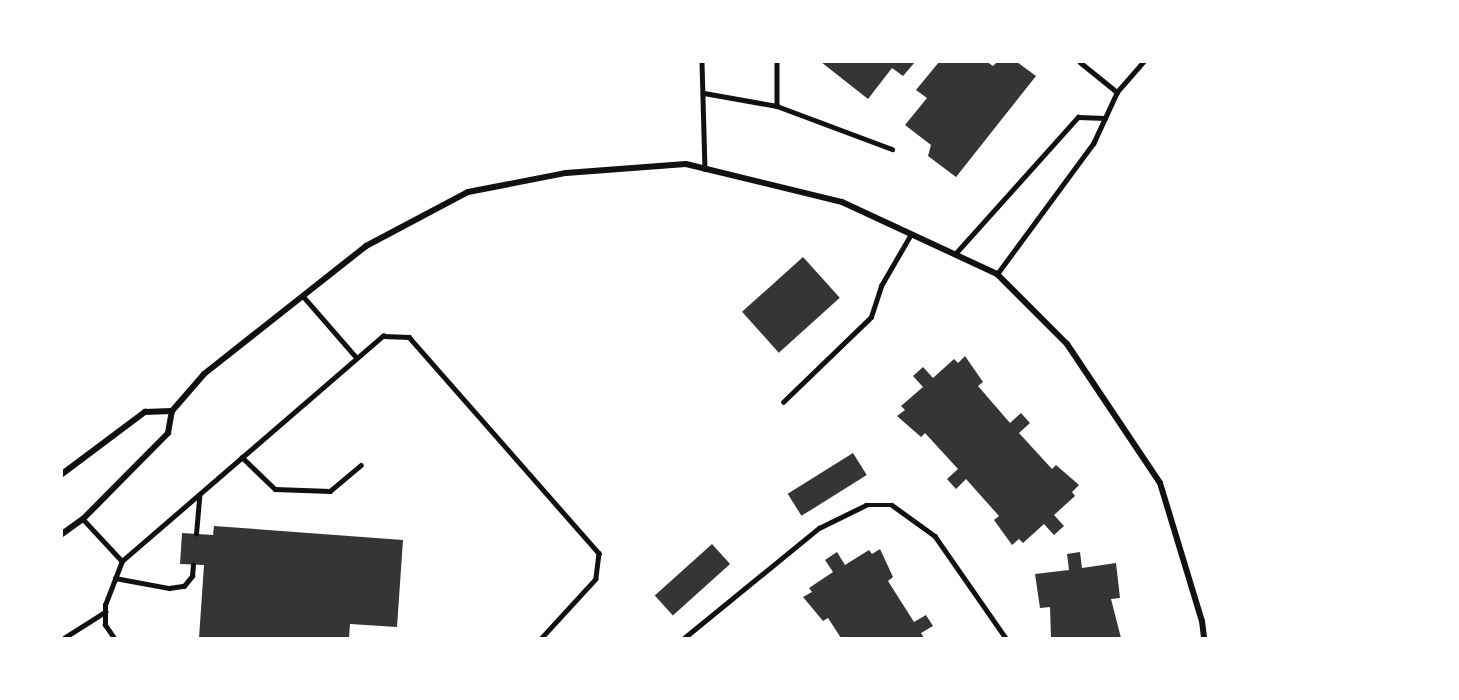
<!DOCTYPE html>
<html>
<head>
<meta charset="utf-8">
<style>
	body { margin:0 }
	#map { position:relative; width:1459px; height:700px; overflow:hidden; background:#fff; font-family:"Exo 2",sans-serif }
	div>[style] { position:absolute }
	.building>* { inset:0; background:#353535; transform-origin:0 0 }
	.service>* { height:4.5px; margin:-2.25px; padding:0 2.25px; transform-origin:2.25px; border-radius:2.25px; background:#111 }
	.minor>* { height:6px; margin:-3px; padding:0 3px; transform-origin:3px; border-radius:3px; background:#111 }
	span { translate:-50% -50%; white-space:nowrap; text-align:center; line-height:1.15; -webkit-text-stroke:6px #fff; paint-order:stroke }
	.frame { position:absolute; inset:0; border:63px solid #fff; pointer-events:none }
</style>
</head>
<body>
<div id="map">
	<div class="building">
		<i style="clip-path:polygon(821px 62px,915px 62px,903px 76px,892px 68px,868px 99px)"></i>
		<i style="clip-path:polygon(939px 62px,987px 62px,993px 66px,997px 62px,1017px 62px,1036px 76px,956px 177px,928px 156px,931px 145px,905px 125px,927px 98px,916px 90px)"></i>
		<i style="left:803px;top:257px;width:55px;height:82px;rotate:48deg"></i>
		<i style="clip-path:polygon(965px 356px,983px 382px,978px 386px,1010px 423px,1021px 413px,1030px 423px,1019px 433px,1052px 469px,1056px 465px,1079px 485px,1072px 492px,1075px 496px,1054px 515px,1064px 526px,1054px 535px,1044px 524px,1023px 543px,1019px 539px,1012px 545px,994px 520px,999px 516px,966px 479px,956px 489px,947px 479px,958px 469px,925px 433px,921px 437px,897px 416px,905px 410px,901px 406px,923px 387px,913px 376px,923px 367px,933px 378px,954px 359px,958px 363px)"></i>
		<i style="left:853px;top:453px;width:26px;height:77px;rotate:58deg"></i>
		<i style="clip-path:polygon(214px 526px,403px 540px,397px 627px,350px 624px,349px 638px,199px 638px,204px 565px,180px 564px,182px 533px,213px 535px)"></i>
		<i style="left:712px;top:544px;width:27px;height:77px;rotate:48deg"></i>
		<i style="clip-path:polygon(880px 549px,893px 577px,888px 581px,914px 622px,926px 615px,933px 626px,921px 633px,924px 638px,841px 638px,828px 618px,823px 621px,803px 597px,812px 592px,809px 588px,833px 572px,825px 560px,837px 552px,845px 565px,869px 550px,872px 554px)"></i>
		<i style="clip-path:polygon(1080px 552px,1082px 568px,1116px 563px,1120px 598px,1111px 599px,1121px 638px,1051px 638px,1050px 607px,1040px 608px,1035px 574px,1069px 570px,1067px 554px)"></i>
	</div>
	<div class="service">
		<i style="left:702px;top:62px;width:107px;rotate:88.4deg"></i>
		<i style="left:777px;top:62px;width:44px;rotate:90deg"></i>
		<i style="left:777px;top:106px;width:123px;rotate:20.5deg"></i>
		<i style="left:1080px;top:62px;width:48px;rotate:39deg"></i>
		<i style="left:704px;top:93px;width:74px;rotate:10.1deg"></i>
		<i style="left:955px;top:254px;width:184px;rotate:-48.1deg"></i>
		<i style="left:1078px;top:117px;width:27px;rotate:2deg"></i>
		<i style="left:997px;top:274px;width:162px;rotate:-53.6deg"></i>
		<i style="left:1093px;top:144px;width:57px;rotate:-65.2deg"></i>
		<i style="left:1117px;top:92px;width:40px;rotate:-49deg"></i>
		<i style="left:303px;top:296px;width:81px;rotate:49deg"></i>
		<i style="left:783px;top:402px;width:122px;rotate:-44deg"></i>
		<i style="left:871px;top:317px;width:33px;rotate:-72deg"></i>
		<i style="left:881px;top:286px;width:60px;rotate:-60deg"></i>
		<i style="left:242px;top:457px;width:46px;rotate:44.1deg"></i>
		<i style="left:275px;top:489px;width:55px;rotate:2.1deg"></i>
		<i style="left:330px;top:491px;width:40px;rotate:-40deg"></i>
		<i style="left:83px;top:519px;width:57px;rotate:47.1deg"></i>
		<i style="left:122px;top:561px;width:345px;rotate:-40.8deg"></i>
		<i style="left:383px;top:336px;width:26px;rotate:2deg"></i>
		<i style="left:409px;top:337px;width:288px;rotate:48.7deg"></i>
		<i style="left:599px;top:553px;width:26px;rotate:97deg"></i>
		<i style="left:596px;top:579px;width:80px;rotate:132.5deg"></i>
		<i style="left:196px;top:534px;width:38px;rotate:-85deg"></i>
		<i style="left:115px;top:578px;width:55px;rotate:10.5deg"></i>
		<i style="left:169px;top:588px;width:15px;rotate:-8deg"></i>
		<i style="left:184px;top:586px;width:13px;rotate:-51deg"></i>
		<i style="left:192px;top:576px;width:11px;rotate:-85deg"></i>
		<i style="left:64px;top:638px;width:49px;rotate:-32.4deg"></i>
		<i style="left:114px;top:638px;width:16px;rotate:-125deg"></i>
		<i style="left:105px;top:625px;width:20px;rotate:-90deg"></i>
		<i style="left:105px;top:605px;width:47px;rotate:-68.9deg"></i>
		<i style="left:684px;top:638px;width:174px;rotate:-39.2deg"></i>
		<i style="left:819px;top:528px;width:52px;rotate:-26.1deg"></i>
		<i style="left:866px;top:505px;width:26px"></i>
		<i style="left:892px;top:505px;width:53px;rotate:35.8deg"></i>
		<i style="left:935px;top:536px;width:124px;rotate:55.2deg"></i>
	</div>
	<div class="minor">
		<i style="left:62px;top:474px;width:104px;rotate:-36.8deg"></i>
		<i style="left:145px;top:412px;width:27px;rotate:-2deg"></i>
		<i style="left:62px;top:534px;width:26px;rotate:-36deg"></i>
		<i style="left:83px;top:519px;width:121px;rotate:-45.3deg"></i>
		<i style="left:168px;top:433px;width:22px;rotate:-80deg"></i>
		<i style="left:172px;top:411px;width:49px;rotate:-49.1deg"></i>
		<i style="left:204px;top:374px;width:206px;rotate:-38.3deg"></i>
		<i style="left:366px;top:246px;width:115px;rotate:-27.9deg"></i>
		<i style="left:468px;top:192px;width:100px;rotate:-11deg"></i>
		<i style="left:566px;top:173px;width:120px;rotate:-4.3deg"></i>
		<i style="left:686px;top:164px;width:161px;rotate:13.7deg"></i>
		<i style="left:842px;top:202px;width:171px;rotate:24.9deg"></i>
		<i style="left:997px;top:274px;width:99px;rotate:45deg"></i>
		<i style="left:1067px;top:344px;width:167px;rotate:56.2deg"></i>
		<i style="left:1160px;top:483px;width:144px;rotate:73.1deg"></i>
		<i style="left:1202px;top:621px;width:17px;rotate:83deg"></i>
	</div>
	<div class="frame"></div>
</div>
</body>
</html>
